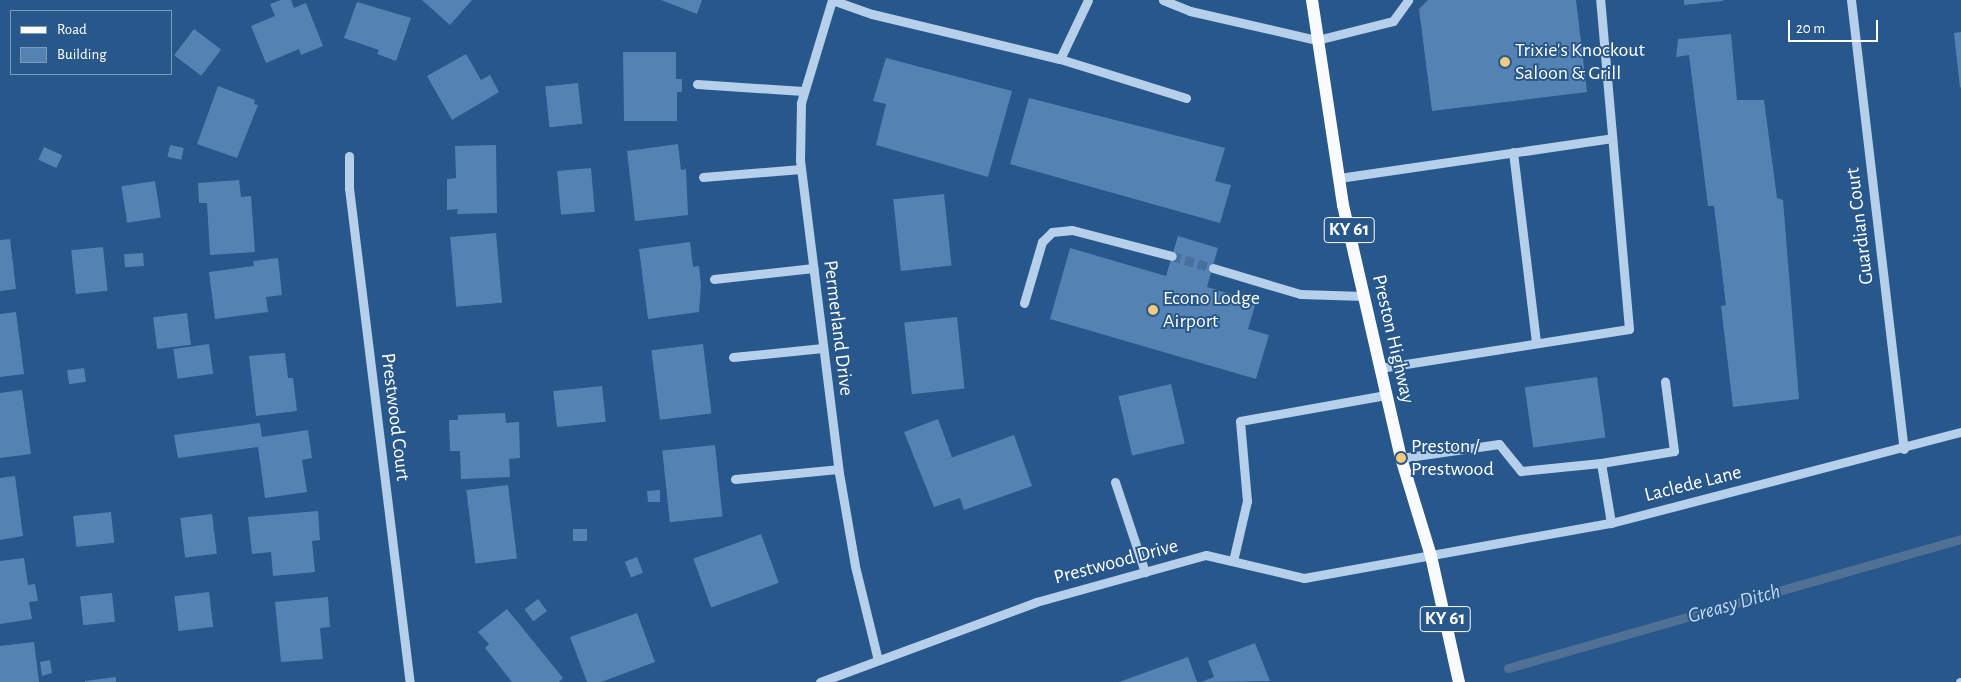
<!DOCTYPE html>
<html>
<head>
<meta charset="utf-8">
<style>
	body { margin:0 }
	#map { position:relative; width:1961px; height:682px; overflow:hidden; background:#27578b; font-family:"Alegreya Sans",sans-serif }
	div>[style] { position:absolute }
	.stream>* { height:9px; margin:-4.5px; padding:0 4.5px; transform-origin:4.5px; border-radius:4.5px; background:#507195 }
	.building>* { inset:0; background:#5483b3; transform-origin:0 0 }
	.minor-tunnel>* { height:9px; margin-top:-4.5px; transform-origin:0; background:repeating-linear-gradient(90deg,#47709c 0 9px,transparent 0 13.5px) }
	.minor>* { height:9px; margin:-4.5px; padding:0 4.5px; transform-origin:4.5px; border-radius:4.5px; background:#b6cfea }
	.major>* { height:12px; margin:-6px; padding:0 6px; transform-origin:6px; border-radius:6px; background:#f9fbfe }
	.dots>* { width:14px; height:14px; translate:-50% -50%; box-sizing:border-box; border:2px solid #27578b; border-radius:50% }
	span { translate:-50% -50%; white-space:nowrap; text-align:center; line-height:1.15; -webkit-text-stroke:4px #27578b; paint-order:stroke }
	.shield-label span { padding:1px 4px; background:#27578b; border:1px solid; border-radius:4px; -webkit-text-stroke-width:0 }
	.shield-label { font-size:19px; color:#fff; font-weight:700 }
	.poi-label { font-size:20px; color:#fff }
	.left { translate:0 -50%; text-align:left }
	.street-label { font-size:20px; color:#fff }
	.water-label { font-size:21px; color:#c1d9f1; font-style:italic }
	.legend { position:absolute; left:10px; top:10px; width:162px; height:65px; box-sizing:border-box; background:#27578b; border:1px solid #7d9ab9; margin:0; padding:6px 9px; list-style:none; font-size:15px; color:#fff }
	.legend li { display:flex; align-items:center; gap:10px; height:25px }
	.legend b { width:25px; border:1px solid #7d9ab9 }
	.scale { position:absolute; left:1788px; top:20px; width:90px; height:22px; box-sizing:border-box; border:2px solid #fff; border-top:0; padding-left:6px; font-size:15px; line-height:18px; white-space:nowrap; color:#fff; -webkit-text-stroke:4px #27578b; paint-order:stroke }
</style>
</head>
<body>
<div id="map">
	<div class="stream">
		<i style="left:1508px;top:668px;width:471px;rotate:-15.9deg"></i>
	</div>
	<div class="building">
		<i style="clip-path:polygon(281px 0,291px 0,294px 8px,306px 3px,323px 46px,301px 55px,299px 49px,266px 63px,251px 26px,275px 16px,270px 4px)"></i>
		<i style="clip-path:polygon(422px 0,472px 0,450px 25px)"></i>
		<i style="clip-path:polygon(661px 0,702px 0,697px 14px)"></i>
		<i style="clip-path:polygon(1428px 0,1576px 0,1587px 92px,1432px 111px,1419px 9px)"></i>
		<i style="clip-path:polygon(1684px 0,1723px 0,1723px 1px,1684px 5px)"></i>
		<i style="clip-path:polygon(357px 2px,411px 18px,396px 61px,377px 54px,379px 50px,344px 38px)"></i>
		<i style="left:194px;top:29px;width:34px;height:33px;rotate:37deg"></i>
		<i style="clip-path:polygon(1961px 32px,1961px 87px,1960px 88px,1954px 33px)"></i>
		<i style="clip-path:polygon(1731px 34px,1737px 100px,1764px 100px,1777px 198px,1783px 200px,1799px 399px,1733px 407px,1721px 306px,1726px 305px,1714px 206px,1708px 206px,1689px 55px,1676px 57px,1678px 39px)"></i>
		<i style="clip-path:polygon(623px 52px,676px 52px,676px 79px,682px 79px,682px 92px,677px 92px,677px 121px,624px 121px)"></i>
		<i style="clip-path:polygon(466px 54px,481px 80px,490px 75px,499px 92px,452px 120px,427px 76px)"></i>
		<i style="clip-path:polygon(886px 58px,1012px 91px,988px 177px,876px 145px,886px 104px,873px 101px)"></i>
		<i style="left:578px;top:83px;width:41px;height:33px;rotate:84deg"></i>
		<i style="clip-path:polygon(218px 86px,255px 100px,254px 104px,258px 105px,237px 158px,197px 144px)"></i>
		<i style="clip-path:polygon(1029px 98px,1225px 148px,1215px 181px,1231px 185px,1220px 223px,1010px 164px)"></i>
		<i style="clip-path:polygon(678px 144px,681px 170px,686px 169px,688px 215px,635px 221px,627px 151px)"></i>
		<i style="left:170px;top:145px;width:14px;height:12px;rotate:12deg"></i>
		<i style="clip-path:polygon(496px 145px,497px 213px,457px 214px,458px 209px,447px 210px,447px 179px,456px 178px,455px 146px)"></i>
		<i style="left:44px;top:147px;width:20px;height:14px;rotate:24deg"></i>
		<i style="left:591px;top:168px;width:44px;height:34px;rotate:85deg"></i>
		<i style="clip-path:polygon(239px 180px,241px 197px,251px 196px,255px 252px,210px 255px,207px 203px,199px 203px,198px 183px)"></i>
		<i style="left:155px;top:181px;width:37px;height:34px;rotate:81deg"></i>
		<i style="left:944px;top:194px;width:72px;height:51px;rotate:84deg"></i>
		<i style="left:496px;top:233px;width:70px;height:46px;rotate:85deg"></i>
		<i style="clip-path:polygon(1178px 236px,1218px 248px,1207px 287px,1256px 302px,1248px 329px,1269px 335px,1256px 379px,1050px 319px,1070px 248px,1166px 276px)"></i>
		<i style="clip-path:polygon(10px 239px,16px 289px,0 291px,0 240px)"></i>
		<i style="clip-path:polygon(690px 242px,693px 267px,699px 266px,701px 285px,699px 312px,648px 319px,639px 249px)"></i>
		<i style="left:103px;top:247px;width:44px;height:32px;rotate:84deg"></i>
		<i style="left:143px;top:253px;width:13px;height:19px;rotate:86deg"></i>
		<i style="clip-path:polygon(278px 258px,282px 295px,266px 297px,268px 312px,215px 319px,209px 272px,254px 266px,253px 261px)"></i>
		<i style="clip-path:polygon(16px 312px,24px 374px,0 377px,0 314px)"></i>
		<i style="left:187px;top:313px;width:32px;height:34px;rotate:83deg"></i>
		<i style="left:957px;top:317px;width:72px;height:53px;rotate:84deg"></i>
		<i style="left:209px;top:344px;width:30px;height:36px;rotate:82deg"></i>
		<i style="left:703px;top:344px;width:70px;height:52px;rotate:83deg"></i>
		<i style="clip-path:polygon(285px 353px,288px 378px,293px 378px,297px 411px,256px 416px,249px 356px)"></i>
		<i style="left:84px;top:368px;width:14px;height:17px;rotate:82deg"></i>
		<i style="left:1597px;top:377px;width:61px;height:73px;rotate:82deg"></i>
		<i style="left:1171px;top:384px;width:61px;height:54px;rotate:77deg"></i>
		<i style="left:602px;top:386px;width:36px;height:49px;rotate:84deg"></i>
		<i style="clip-path:polygon(22px 390px,31px 454px,0 458px,0 393px)"></i>
		<i style="clip-path:polygon(505px 413px,506px 423px,519px 422px,520px 458px,509px 459px,510px 477px,461px 479px,460px 451px,450px 451px,449px 420px,458px 420px,458px 415px)"></i>
		<i style="clip-path:polygon(938px 419px,952px 457px,945px 460px,1014px 435px,1032px 486px,964px 510px,960px 498px,934px 507px,904px 432px)"></i>
		<i style="clip-path:polygon(260px 423px,262px 437px,308px 430px,312px 458px,302px 460px,307px 492px,265px 498px,258px 447px,178px 458px,174px 435px)"></i>
		<i style="left:715px;top:445px;width:72px;height:53px;rotate:84deg"></i>
		<i style="clip-path:polygon(15px 476px,23px 536px,0 540px,0 478px)"></i>
		<i style="left:508px;top:485px;width:74px;height:42px;rotate:83deg"></i>
		<i style="clip-path:polygon(660px 490px,660px 502px,648px 502px,647px 491px)"></i>
		<i style="clip-path:polygon(318px 511px,320px 540px,312px 541px,315px 572px,273px 576px,271px 552px,252px 554px,248px 517px)"></i>
		<i style="left:111px;top:512px;width:31px;height:38px;rotate:84deg"></i>
		<i style="left:212px;top:514px;width:40px;height:32px;rotate:83deg"></i>
		<i style="left:573px;top:529px;width:14px;height:12px"></i>
		<i style="left:761px;top:534px;width:52px;height:72px;rotate:70deg"></i>
		<i style="left:637px;top:557px;width:17px;height:13px;rotate:69deg"></i>
		<i style="clip-path:polygon(24px 558px,28px 585px,35px 584px,38px 601px,29px 602px,32px 619px,0 624px,0 561px)"></i>
		<i style="left:209px;top:592px;width:35px;height:35px;rotate:83deg"></i>
		<i style="left:112px;top:593px;width:29px;height:32px;rotate:84deg"></i>
		<i style="clip-path:polygon(328px 597px,330px 627px,320px 628px,323px 659px,281px 662px,275px 602px)"></i>
		<i style="left:538px;top:599px;width:15px;height:17px;rotate:53deg"></i>
		<i style="clip-path:polygon(507px 609px,563px 678px,559px 682px,512px 682px,485px 648px,489px 644px,478px 632px)"></i>
		<i style="clip-path:polygon(637px 613px,655px 662px,601px 682px,587px 682px,570px 637px)"></i>
		<i style="clip-path:polygon(34px 642px,39px 682px,0 682px,0 646px)"></i>
		<i style="clip-path:polygon(1255px 643px,1270px 681px,1201px 682px,1214px 677px,1208px 661px)"></i>
		<i style="clip-path:polygon(1188px 657px,1197px 682px,1119px 682px)"></i>
		<i style="clip-path:polygon(50px 660px,52px 673px,42px 676px,40px 662px)"></i>
		<i style="clip-path:polygon(116px 677px,116px 682px,85px 682px,85px 681px)"></i>
	</div>
	<div class="minor-tunnel">
		<i style="left:1172px;top:256px;width:43px;rotate:16.3deg"></i>
	</div>
	<div class="minor">
		<i style="left:832px;top:0;width:108px;rotate:106.8deg"></i>
		<i style="left:801px;top:103px;width:57px;rotate:91deg"></i>
		<i style="left:800px;top:160px;width:315px;rotate:82.9deg"></i>
		<i style="left:839px;top:473px;width:94px;rotate:80.2deg"></i>
		<i style="left:855px;top:566px;width:97px;rotate:76.3deg"></i>
		<i style="left:832px;top:0;width:42px;rotate:19.3deg"></i>
		<i style="left:872px;top:14px;width:193px;rotate:13.5deg"></i>
		<i style="left:1060px;top:59px;width:65px;rotate:-64.6deg"></i>
		<i style="left:1163px;top:0;width:29px;rotate:22deg"></i>
		<i style="left:1190px;top:11px;width:130px;rotate:12.9deg"></i>
		<i style="left:1317px;top:40px;width:78px;rotate:-14deg"></i>
		<i style="left:1393px;top:21px;width:26px;rotate:-54deg"></i>
		<i style="left:1851px;top:0;width:452px;rotate:83.3deg"></i>
		<i style="left:1060px;top:59px;width:132px;rotate:17.2deg"></i>
		<i style="left:697px;top:84px;width:106px;rotate:3.8deg"></i>
		<i style="left:1513px;top:152px;width:192px;rotate:83.1deg"></i>
		<i style="left:349px;top:156px;width:32px;rotate:90deg"></i>
		<i style="left:349px;top:188px;width:498px;rotate:83deg"></i>
		<i style="left:703px;top:177px;width:98px;rotate:-4.7deg"></i>
		<i style="left:1339px;top:178px;width:276px;rotate:-8.3deg"></i>
		<i style="left:1213px;top:268px;width:91px;rotate:16.6deg"></i>
		<i style="left:1300px;top:294px;width:64px;rotate:1.8deg"></i>
		<i style="left:714px;top:279px;width:100px;rotate:-6.3deg"></i>
		<i style="left:1024px;top:303px;width:64px;rotate:-73.6deg"></i>
		<i style="left:1042px;top:242px;width:14px;rotate:-45deg"></i>
		<i style="left:1052px;top:232px;width:20px;rotate:-6deg"></i>
		<i style="left:1072px;top:230px;width:103px;rotate:14.6deg"></i>
		<i style="left:733px;top:357px;width:90px;rotate:-5.7deg"></i>
		<i style="left:1380px;top:368px;width:252px;rotate:-8.9deg"></i>
		<i style="left:1629px;top:329px;width:330px;rotate:-95deg"></i>
		<i style="left:1401px;top:458px;width:99px;rotate:-8.1deg"></i>
		<i style="left:1499px;top:444px;width:35px;rotate:51deg"></i>
		<i style="left:1521px;top:471px;width:80px;rotate:-5.7deg"></i>
		<i style="left:1601px;top:463px;width:61px;rotate:80.5deg"></i>
		<i style="left:1601px;top:463px;width:74px;rotate:-9.3deg"></i>
		<i style="left:1674px;top:451px;width:70px;rotate:-97.4deg"></i>
		<i style="left:735px;top:479px;width:103px;rotate:-5.5deg"></i>
		<i style="left:1115px;top:482px;width:95px;rotate:71.6deg"></i>
		<i style="left:1233px;top:561px;width:62px;rotate:-76.9deg"></i>
		<i style="left:1247px;top:501px;width:80px;rotate:-95deg"></i>
		<i style="left:1240px;top:421px;width:148px;rotate:-10.1deg"></i>
		<i style="left:820px;top:682px;width:230px;rotate:-20.3deg"></i>
		<i style="left:1036px;top:602px;width:176px;rotate:-15.5deg"></i>
		<i style="left:1206px;top:555px;width:101px;rotate:13.2deg"></i>
		<i style="left:1304px;top:578px;width:312px;rotate:-10.2deg"></i>
		<i style="left:1611px;top:523px;width:362px;rotate:-14.6deg"></i>
		<i style="left:1960px;top:682px;width:1px"></i>
	</div>
	<div class="major">
		<i style="left:1312px;top:0;width:207px;rotate:81.4deg"></i>
		<i style="left:1343px;top:205px;width:260px;rotate:77.1deg"></i>
		<i style="left:1401px;top:458px;width:102px;rotate:73deg"></i>
		<i style="left:1431px;top:556px;width:129px;rotate:77.5deg"></i>
	</div>
	<div class="dots">
		<i style="left:1505px;top:62px;background:#f2ca7b"></i>
		<i style="left:1153px;top:310px;background:#f2ca7b"></i>
		<i style="left:1401px;top:458px;background:#f2ca7b"></i>
	</div>
	<div class="shield-label">
		<span style="left:1349px;top:230px">KY 61</span>
		<span style="left:1445px;top:619px">KY 61</span>
	</div>
	<div class="poi-label">
		<span class="left" style="left:1515px;top:62px">Trixie's Knockout<br>Saloon &amp; Grill</span>
		<span class="left" style="left:1163px;top:310px">Econo Lodge<br>Airport</span>
		<span class="left" style="left:1411px;top:458px">Preston /<br>Prestwood</span>
	</div>
	<div class="street-label">
		<span style="left:1860px;top:226px;rotate:-97deg">Guardian Court</span>
		<span style="left:838px;top:328px;rotate:83deg">Permerland Drive</span>
		<span style="left:1393px;top:339px;rotate:77deg">Preston Highway</span>
		<span style="left:395px;top:417px;rotate:83deg">Prestwood Court</span>
		<span style="left:1693px;top:484px;rotate:-14deg">Laclede Lane</span>
		<span style="left:1116px;top:562px;rotate:-15deg">Prestwood Drive</span>
	</div>
	<div class="water-label">
		<span style="left:1734px;top:604px;rotate:-16deg">Greasy Ditch</span>
	</div>
	<ul class="legend">
	<li><b style="height:6px;background:#f9fbfe"></b>Road</li>
	<li><b style="height:14px;background:#5483b3"></b>Building</li>
	</ul>
	<div class="scale">20 m</div>
</div>
</body>
</html>
